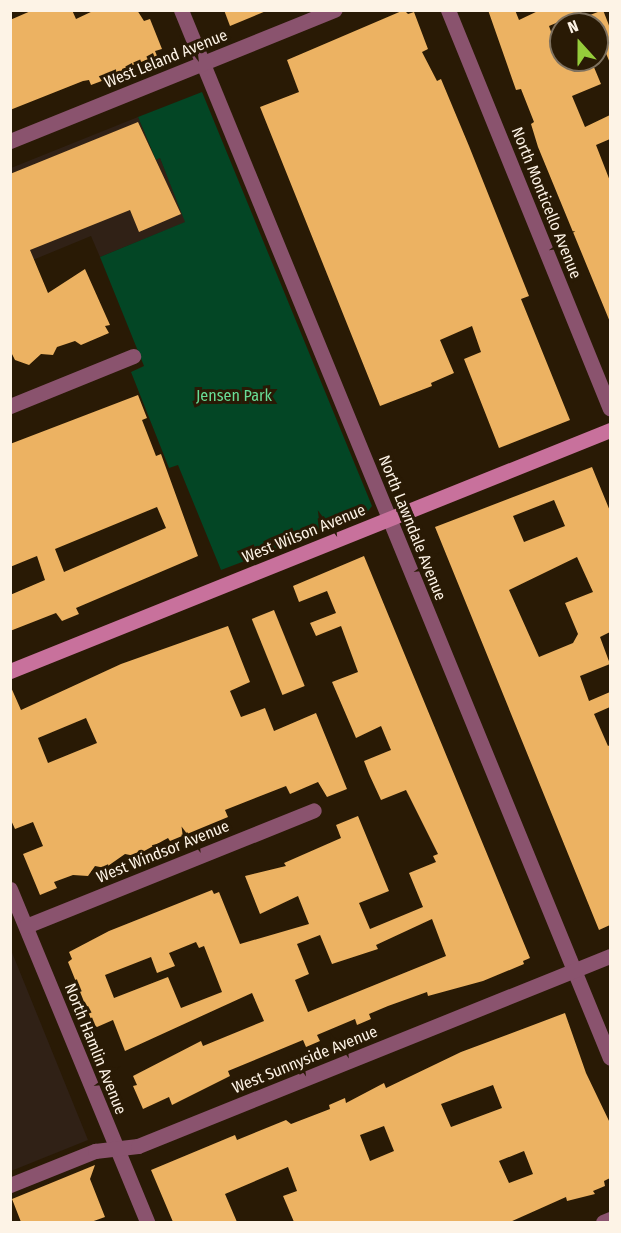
<!DOCTYPE html>
<html>
<head>
<meta charset="utf-8">
<style>
	body { margin:0 }
	#map { position:relative; width:621px; height:1233px; overflow:hidden; background:#291a05; font-family:"Fira Sans Condensed",sans-serif }
	div>[style] { position:absolute }
	.education>* { inset:0; background:#302116 }
	.green>* { inset:0; background:#034625 }
	.building>* { inset:0; background:#ecb262; transform-origin:0 0 }
	.street>* { height:15px; margin:-7.5px; padding:0 7.5px; transform-origin:7.5px; border-radius:7.5px; background:#8a536e }
	.secondary>* { height:15px; margin:-7.5px; padding:0 7.5px; transform-origin:7.5px; border-radius:7.5px; background:#c8719c }
	span { translate:-50% -50%; white-space:nowrap; text-align:center; line-height:1.15; -webkit-text-stroke:6px #291a05; paint-order:stroke }
	.street-label { font-size:16px; color:#fdf3e6 }
	.park-label { font-size:16px; color:#68dd96 }
	.frame { position:absolute; inset:0; border:12px solid #fdf3e6; pointer-events:none }
	.north { position:absolute; left:549px; top:12px; width:60px; height:60px; box-sizing:border-box; background:#291a05; border:2px solid #7e715f; border-radius:50%; rotate:339deg; font-size:16px; font-weight:700; line-height:24px; text-align:center; color:#fdf3e6 }
	.north::after { content:''; display:block; margin:auto; width:21px; height:27px; background:#95cc3b; clip-path:polygon(50% 0,100% 100%,50% 72%,0 100%) }
</style>
</head>
<body>
<div id="map">
	<div class="education">
		<i style="clip-path:polygon(138px 117px,156px 160px,160px 158px,186px 222px,100px 257px,91px 236px,11px 269px,11px 168px)"></i>
		<i style="clip-path:polygon(11px 950px,88px 1140px,11px 1171px,10px 1171px)"></i>
	</div>
	<div class="green">
		<i style="clip-path:polygon(202px 92px,372px 506px,365px 515px,221px 570px,178px 465px,169px 468px,131px 372px,144px 366px,100px 257px,185px 222px,160px 158px,156px 160px,138px 117px)"></i>
	</div>
	<div class="building">
		<i style="clip-path:polygon(33px 10px,72px 10px,76px 19px,95px 10px,137px 10px,144px 21px,150px 19px,162px 49px,155px 51px,157px 56px,122px 69px,123px 73px,91px 85px,89px 80px,83px 81px,10px 110px,10px 20px)"></i>
		<i style="clip-path:polygon(224px 10px,266px 10px,266px 11px,230px 26px)"></i>
		<i style="clip-path:polygon(404px 10px,408px 14px,414px 12px,428px 49px,422px 52px,437px 81px,441px 79px,469px 146px,529px 296px,521px 299px,570px 420px,499px 448px,464px 359px,481px 352px,472px 326px,440px 340px,454px 373px,431px 383px,432px 386px,380px 406px,260px 107px,299px 92px,287px 60px)"></i>
		<i style="clip-path:polygon(488px 10px,515px 10px,519px 20px,540px 10px,587px 10px,549px 26px,561px 60px,591px 60px,601px 84px,572px 96px,585px 127px,610px 115px,610px 139px,596px 145px,610px 181px,610px 322px,538px 147px,531px 124px,534px 122px,521px 89px,516px 90px)"></i>
		<i style="clip-path:polygon(603px 10px,610px 28px,610px 63px,590px 15px)"></i>
		<i style="clip-path:polygon(138px 122px,181px 214px,139px 232px,130px 210px,30px 250px,48px 293px,85px 269px,110px 325px,105px 326px,109px 333px,81px 345px,75px 341px,57px 347px,53px 355px,41px 354px,29px 365px,15px 360px,10px 350px,10px 174px)"></i>
		<i style="clip-path:polygon(evenodd,138px 395px,147px 418px,142px 420px,156px 456px,161px 454px,198px 556px,76px 608px,79px 614px,62px 621px,56px 613px,10px 631px,10px 595px,45px 580px,37px 556px,10px 567px,10px 444px,138px 395px,157px 507px,166px 528px,64px 572px,55px 549px,157px 507px)"></i>
		<i style="clip-path:polygon(evenodd,592px 467px,610px 511px,610px 632px,600px 637px,610px 664px,580px 676px,589px 701px,610px 692px,610px 707px,594px 714px,608px 746px,610px 745px,610px 925px,599px 930px,435px 527px,592px 467px,554px 500px,565px 526px,524px 542px,513px 516px,554px 500px,592px 467px,577px 557px,593px 592px,565px 603px,578px 634px,573px 643px,539px 657px,509px 590px,577px 557px)"></i>
		<i style="clip-path:polygon(evenodd,364px 556px,530px 958px,523px 961px,524px 964px,483px 981px,428px 996px,427px 992px,388px 1006px,369px 1014px,371px 1019px,357px 1025px,355px 1019px,317px 1035px,320px 1041px,306px 1047px,303px 1040px,228px 1071px,230px 1076px,172px 1105px,169px 1097px,143px 1109px,133px 1086px,137px 1085px,133px 1076px,201px 1041px,203px 1046px,264px 1021px,252px 993px,125px 1051px,113px 1020px,97px 1027px,93px 1024px,68px 962px,72px 959px,69px 952px,109px 931px,212px 890px,214px 894px,219px 892px,240px 944px,309px 924px,298px 896px,260px 914px,245px 876px,286px 866px,284px 863px,341px 838px,336px 825px,358px 816px,389px 891px,359px 903px,370px 929px,423px 907px,409px 873px,436px 862px,433px 856px,438px 854px,406px 790px,381px 800px,369px 774px,364px 761px,391px 750px,381px 726px,356px 738px,332px 682px,358px 672px,341px 626px,316px 636px,310px 623px,336px 613px,327px 591px,299px 602px,293px 586px,364px 556px,432px 919px,446px 956px,308px 1012px,295px 980px,309px 974px,297px 944px,320px 935px,332px 964px,378px 949px,376px 945px,432px 919px,364px 556px,196px 942px,199px 948px,204px 946px,222px 992px,181px 1008px,168px 977px,114px 998px,105px 975px,151px 957px,157px 973px,175px 966px,169px 953px,196px 942px)"></i>
		<i style="left:274px;top:610px;width:82px;height:24px;rotate:68deg"></i>
		<i style="clip-path:polygon(evenodd,228px 626px,250px 682px,230px 691px,241px 717px,265px 708px,274px 731px,316px 713px,347px 789px,327px 797px,318px 782px,290px 794px,286px 786px,225px 810px,228px 817px,170px 841px,168px 838px,135px 856px,125px 854px,105px 868px,95px 866px,88px 876px,73px 875px,54px 882px,57px 888px,40px 895px,23px 854px,43px 846px,33px 822px,15px 829px,10px 818px,10px 685px,21px 710px,121px 664px,228px 626px,86px 718px,97px 743px,48px 763px,38px 738px,86px 718px)"></i>
		<i style="clip-path:polygon(evenodd,565px 1013px,586px 1073px,610px 1123px,610px 1178px,604px 1181px,605px 1186px,593px 1191px,595px 1194px,567px 1201px,566px 1197px,510px 1222px,294px 1222px,283px 1196px,297px 1191px,288px 1167px,225px 1194px,237px 1222px,173px 1222px,151px 1170px,235px 1135px,237px 1140px,286px 1120px,291px 1124px,330px 1109px,329px 1105px,345px 1098px,346px 1103px,384px 1083px,386px 1088px,461px 1052px,565px 1013px,493px 1085px,502px 1108px,451px 1127px,441px 1104px,493px 1085px,565px 1013px,384px 1126px,394px 1151px,370px 1161px,360px 1135px,384px 1126px,565px 1013px,524px 1151px,533px 1174px,509px 1183px,499px 1161px,524px 1151px)"></i>
		<i style="clip-path:polygon(95px 1165px,90px 1179px,105px 1217px,91px 1222px,21px 1222px,12px 1199px)"></i>
	</div>
	<div class="street">
		<i style="left:181px;top:10px;width:1132px;rotate:67.74deg"></i>
		<i style="left:448px;top:10px;width:430px;rotate:67.9deg"></i>
		<i style="left:10px;top:141px;width:350px;rotate:-22deg"></i>
		<i style="left:10px;top:406px;width:133px;rotate:-22.1deg"></i>
		<i style="left:10px;top:889px;width:360px;rotate:67.6deg"></i>
		<i style="left:26px;top:926px;width:310px;rotate:-21.9deg"></i>
		<i style="left:10px;top:1185px;width:92px;rotate:-21.8deg"></i>
		<i style="left:95px;top:1151px;width:43px;rotate:-6.6deg"></i>
		<i style="left:138px;top:1146px;width:509px;rotate:-21.93deg"></i>
		<i style="left:603px;top:1222px;width:8px;rotate:-23deg"></i>
	</div>
	<div class="secondary">
		<i style="left:10px;top:671px;width:647px;rotate:-21.88deg"></i>
	</div>
	<div class="street-label">
		<span style="left:166px;top:59px;rotate:-22deg">West Leland Avenue</span>
		<span style="left:546px;top:203px;rotate:68deg">North Monticello Avenue</span>
		<span style="left:412px;top:528px;rotate:68deg">North Lawndale Avenue</span>
		<span style="left:304px;top:534px;rotate:-22deg">West Wilson Avenue</span>
		<span style="left:163px;top:852px;rotate:-22deg">West Windsor Avenue</span>
		<span style="left:95px;top:1049px;rotate:68deg">North Hamlin Avenue</span>
		<span style="left:305px;top:1060px;rotate:-22deg">West Sunnyside Avenue</span>
	</div>
	<div class="park-label">
		<span style="left:234px;top:396px">Jensen Park</span>
	</div>
	<div class="frame"></div>
	<div class="north">N</div>
</div>
</body>
</html>
